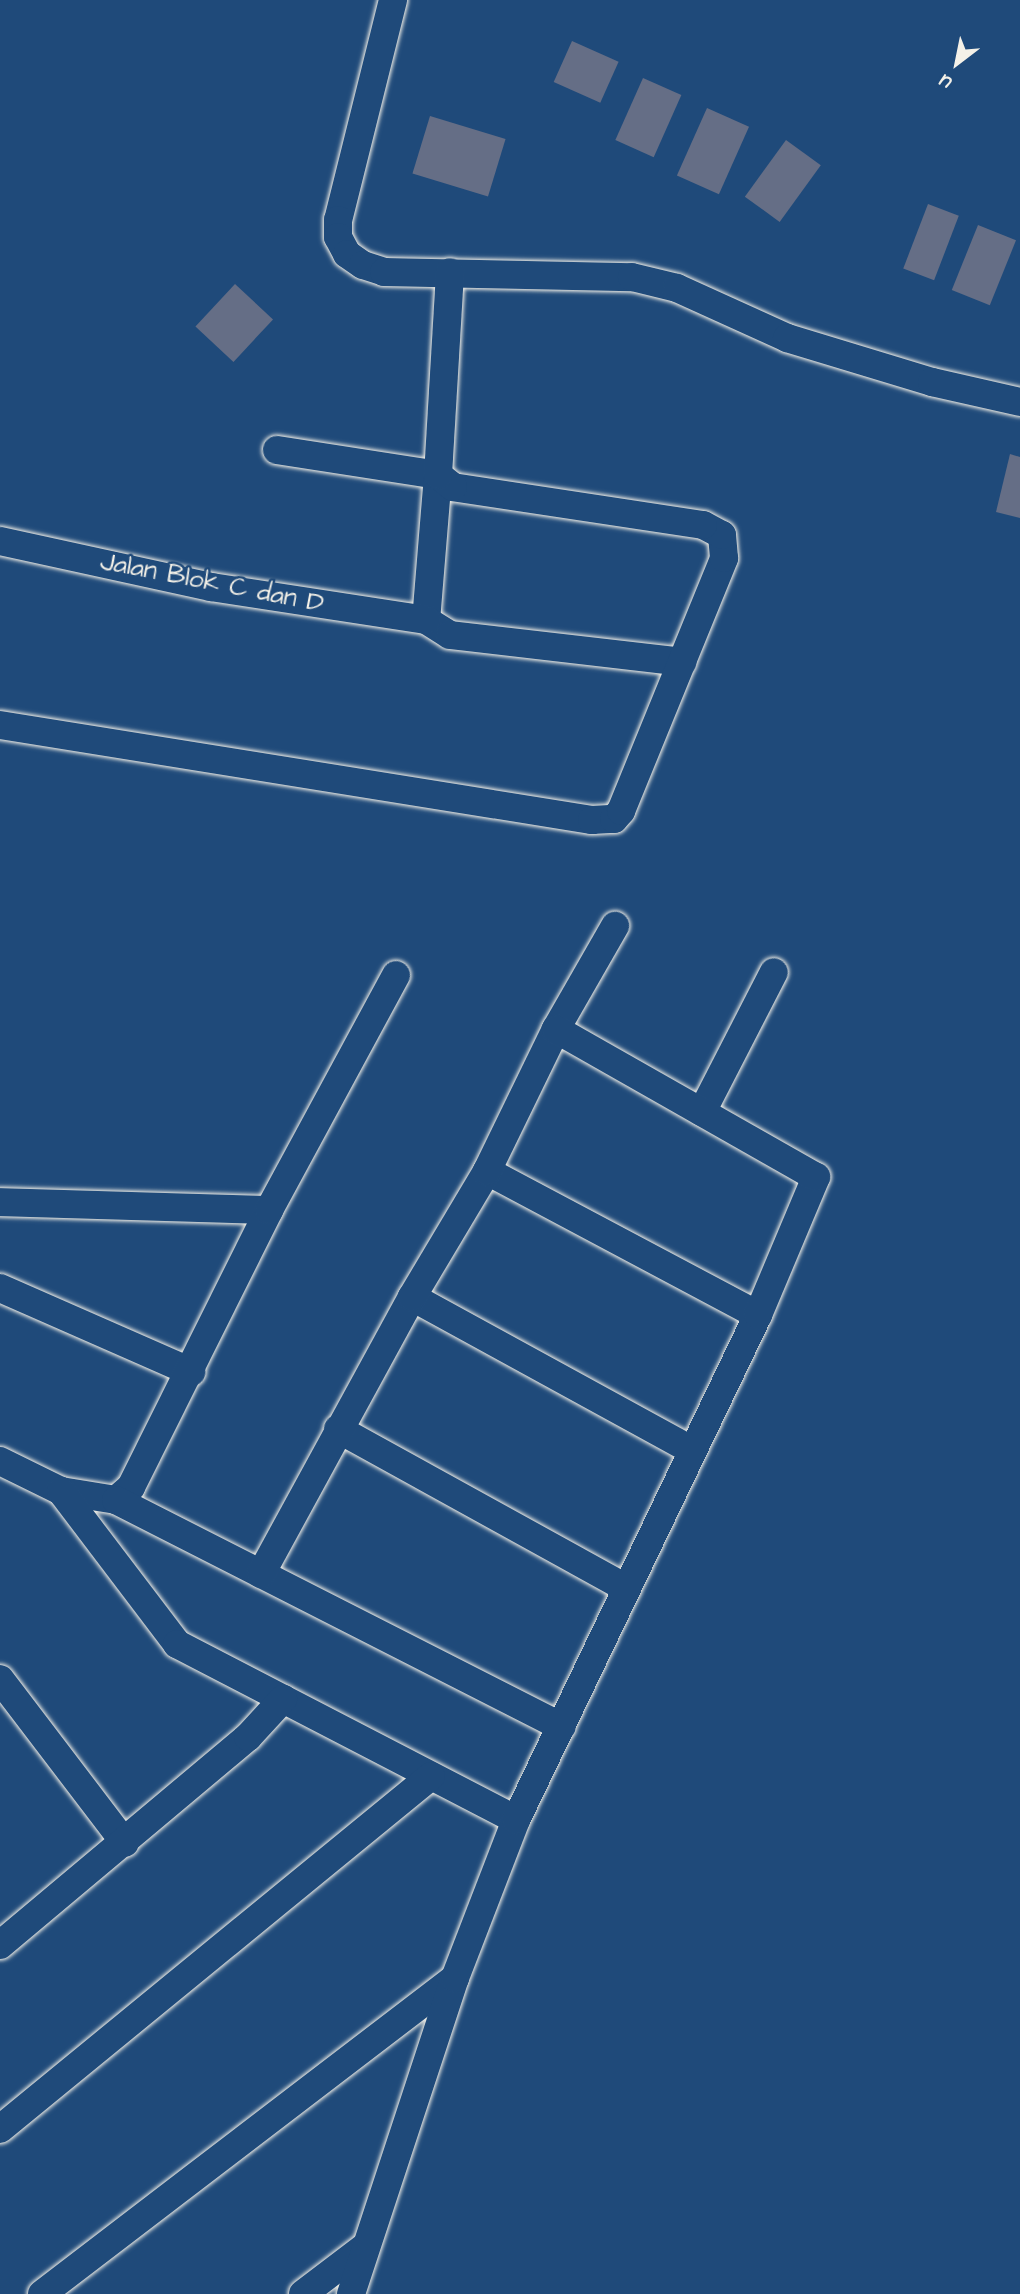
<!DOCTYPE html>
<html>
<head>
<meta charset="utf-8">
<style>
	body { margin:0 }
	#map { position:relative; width:1020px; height:2294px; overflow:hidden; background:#1f4a7a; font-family:"Architects Daughter",sans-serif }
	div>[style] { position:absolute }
	.building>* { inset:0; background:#656e86; transform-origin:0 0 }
	.roads { filter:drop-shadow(0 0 2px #f4f1e8) drop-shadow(0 0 2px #f4f1e8) }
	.minor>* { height:28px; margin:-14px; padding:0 14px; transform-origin:14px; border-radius:14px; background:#1f4a7a }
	span { translate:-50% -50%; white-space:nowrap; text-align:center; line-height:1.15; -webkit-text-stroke:5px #1f4a7a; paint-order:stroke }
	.street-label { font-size:26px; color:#f4f1e8 }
	.north { position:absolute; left:922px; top:28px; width:70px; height:70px; -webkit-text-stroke:5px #1f4a7a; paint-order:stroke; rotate:212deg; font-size:19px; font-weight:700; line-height:28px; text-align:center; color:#f4f1e8 }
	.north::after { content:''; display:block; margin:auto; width:24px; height:32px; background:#f4f1e8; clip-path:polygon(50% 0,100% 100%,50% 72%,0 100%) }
</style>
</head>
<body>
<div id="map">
	<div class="building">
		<i style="left:572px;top:41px;width:51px;height:45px;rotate:24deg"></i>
		<i style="left:643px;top:78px;width:42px;height:68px;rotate:24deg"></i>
		<i style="left:707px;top:108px;width:46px;height:74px;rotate:24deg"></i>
		<i style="left:430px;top:116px;width:79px;height:60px;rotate:17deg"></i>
		<i style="left:786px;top:140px;width:43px;height:70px;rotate:36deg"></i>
		<i style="left:928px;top:204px;width:33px;height:69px;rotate:21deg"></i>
		<i style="left:978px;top:225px;width:41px;height:70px;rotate:22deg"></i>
		<i style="left:235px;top:284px;width:52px;height:58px;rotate:43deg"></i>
		<i style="clip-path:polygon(1010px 454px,1020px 457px,1020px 518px,996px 512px)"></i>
	</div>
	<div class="roads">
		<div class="minor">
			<i style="left:393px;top:0;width:227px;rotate:104deg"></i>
			<i style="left:338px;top:220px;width:17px;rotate:90deg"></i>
			<i style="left:338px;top:237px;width:19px;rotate:62deg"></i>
			<i style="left:347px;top:254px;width:19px;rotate:35deg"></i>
			<i style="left:363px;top:265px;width:22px;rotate:18deg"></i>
			<i style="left:384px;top:272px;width:248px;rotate:1.2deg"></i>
			<i style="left:632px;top:277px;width:46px;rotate:13.7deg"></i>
			<i style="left:677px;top:288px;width:121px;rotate:24.4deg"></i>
			<i style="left:787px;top:338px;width:152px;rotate:16.9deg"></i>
			<i style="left:932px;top:382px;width:90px;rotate:12.8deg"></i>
			<i style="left:277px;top:450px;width:163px;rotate:8.8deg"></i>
			<i style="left:438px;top:475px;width:145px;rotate:94.7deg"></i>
			<i style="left:426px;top:620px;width:28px;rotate:32deg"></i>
			<i style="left:450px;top:635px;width:234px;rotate:6.6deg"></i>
			<i style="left:0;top:541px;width:216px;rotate:12.3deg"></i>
			<i style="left:211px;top:587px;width:218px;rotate:8.7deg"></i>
			<i style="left:0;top:725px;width:600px;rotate:9.12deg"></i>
			<i style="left:592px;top:820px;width:22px;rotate:-3deg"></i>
			<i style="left:614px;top:819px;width:11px;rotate:-49deg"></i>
			<i style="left:621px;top:811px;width:273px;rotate:-67.8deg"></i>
			<i style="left:724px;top:558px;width:23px;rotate:-95deg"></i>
			<i style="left:722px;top:535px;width:21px;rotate:-152deg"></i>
			<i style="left:703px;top:525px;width:253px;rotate:-171.4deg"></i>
			<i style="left:453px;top:487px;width:19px;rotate:-141deg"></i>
			<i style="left:438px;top:475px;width:203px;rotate:-86.6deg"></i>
			<i style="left:702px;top:1112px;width:157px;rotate:-62.8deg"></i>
			<i style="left:487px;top:1171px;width:307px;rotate:28deg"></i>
			<i style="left:0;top:1202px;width:269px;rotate:1.7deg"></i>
			<i style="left:0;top:1288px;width:209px;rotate:23.7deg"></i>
			<i style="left:412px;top:1297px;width:317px;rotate:28.7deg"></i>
			<i style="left:338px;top:1429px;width:329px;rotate:28.9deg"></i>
			<i style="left:0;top:1461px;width:68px;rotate:26.2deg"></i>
			<i style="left:61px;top:1491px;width:56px;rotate:9.3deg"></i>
			<i style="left:116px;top:1500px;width:20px;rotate:-41deg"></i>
			<i style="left:131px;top:1487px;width:309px;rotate:-63.5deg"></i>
			<i style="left:269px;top:1210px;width:267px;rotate:-61.6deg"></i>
			<i style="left:61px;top:1491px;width:192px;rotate:52.8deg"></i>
			<i style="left:177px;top:1644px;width:382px;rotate:27.4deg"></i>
			<i style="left:116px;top:1500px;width:500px;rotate:26.97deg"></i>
			<i style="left:261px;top:1574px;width:315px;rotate:-61.4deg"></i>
			<i style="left:412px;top:1297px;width:147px;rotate:-59.2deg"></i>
			<i style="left:487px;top:1171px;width:158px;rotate:-64.1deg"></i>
			<i style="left:556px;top:1029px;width:119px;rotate:-60.2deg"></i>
			<i style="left:0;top:1679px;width:206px;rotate:52.7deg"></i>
			<i style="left:0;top:1945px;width:324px;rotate:-40deg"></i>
			<i style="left:248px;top:1737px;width:52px;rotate:-47.4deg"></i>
			<i style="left:0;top:2129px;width:557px;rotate:-39.32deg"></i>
			<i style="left:42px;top:2294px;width:520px;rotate:-37.42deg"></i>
			<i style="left:303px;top:2294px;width:79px;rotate:-37.3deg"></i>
			<i style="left:351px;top:2294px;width:333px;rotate:-71.8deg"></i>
			<i style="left:455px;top:1978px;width:169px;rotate:-68.9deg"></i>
			<i style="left:516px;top:1820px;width:560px;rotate:-64.4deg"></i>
			<i style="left:758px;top:1315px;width:150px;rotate:-67.2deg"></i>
			<i style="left:816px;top:1177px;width:299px;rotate:-150.4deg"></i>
		</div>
	</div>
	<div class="street-label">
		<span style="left:212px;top:583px;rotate:11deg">Jalan Blok C dan D</span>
	</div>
	<div class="north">U</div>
</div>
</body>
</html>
